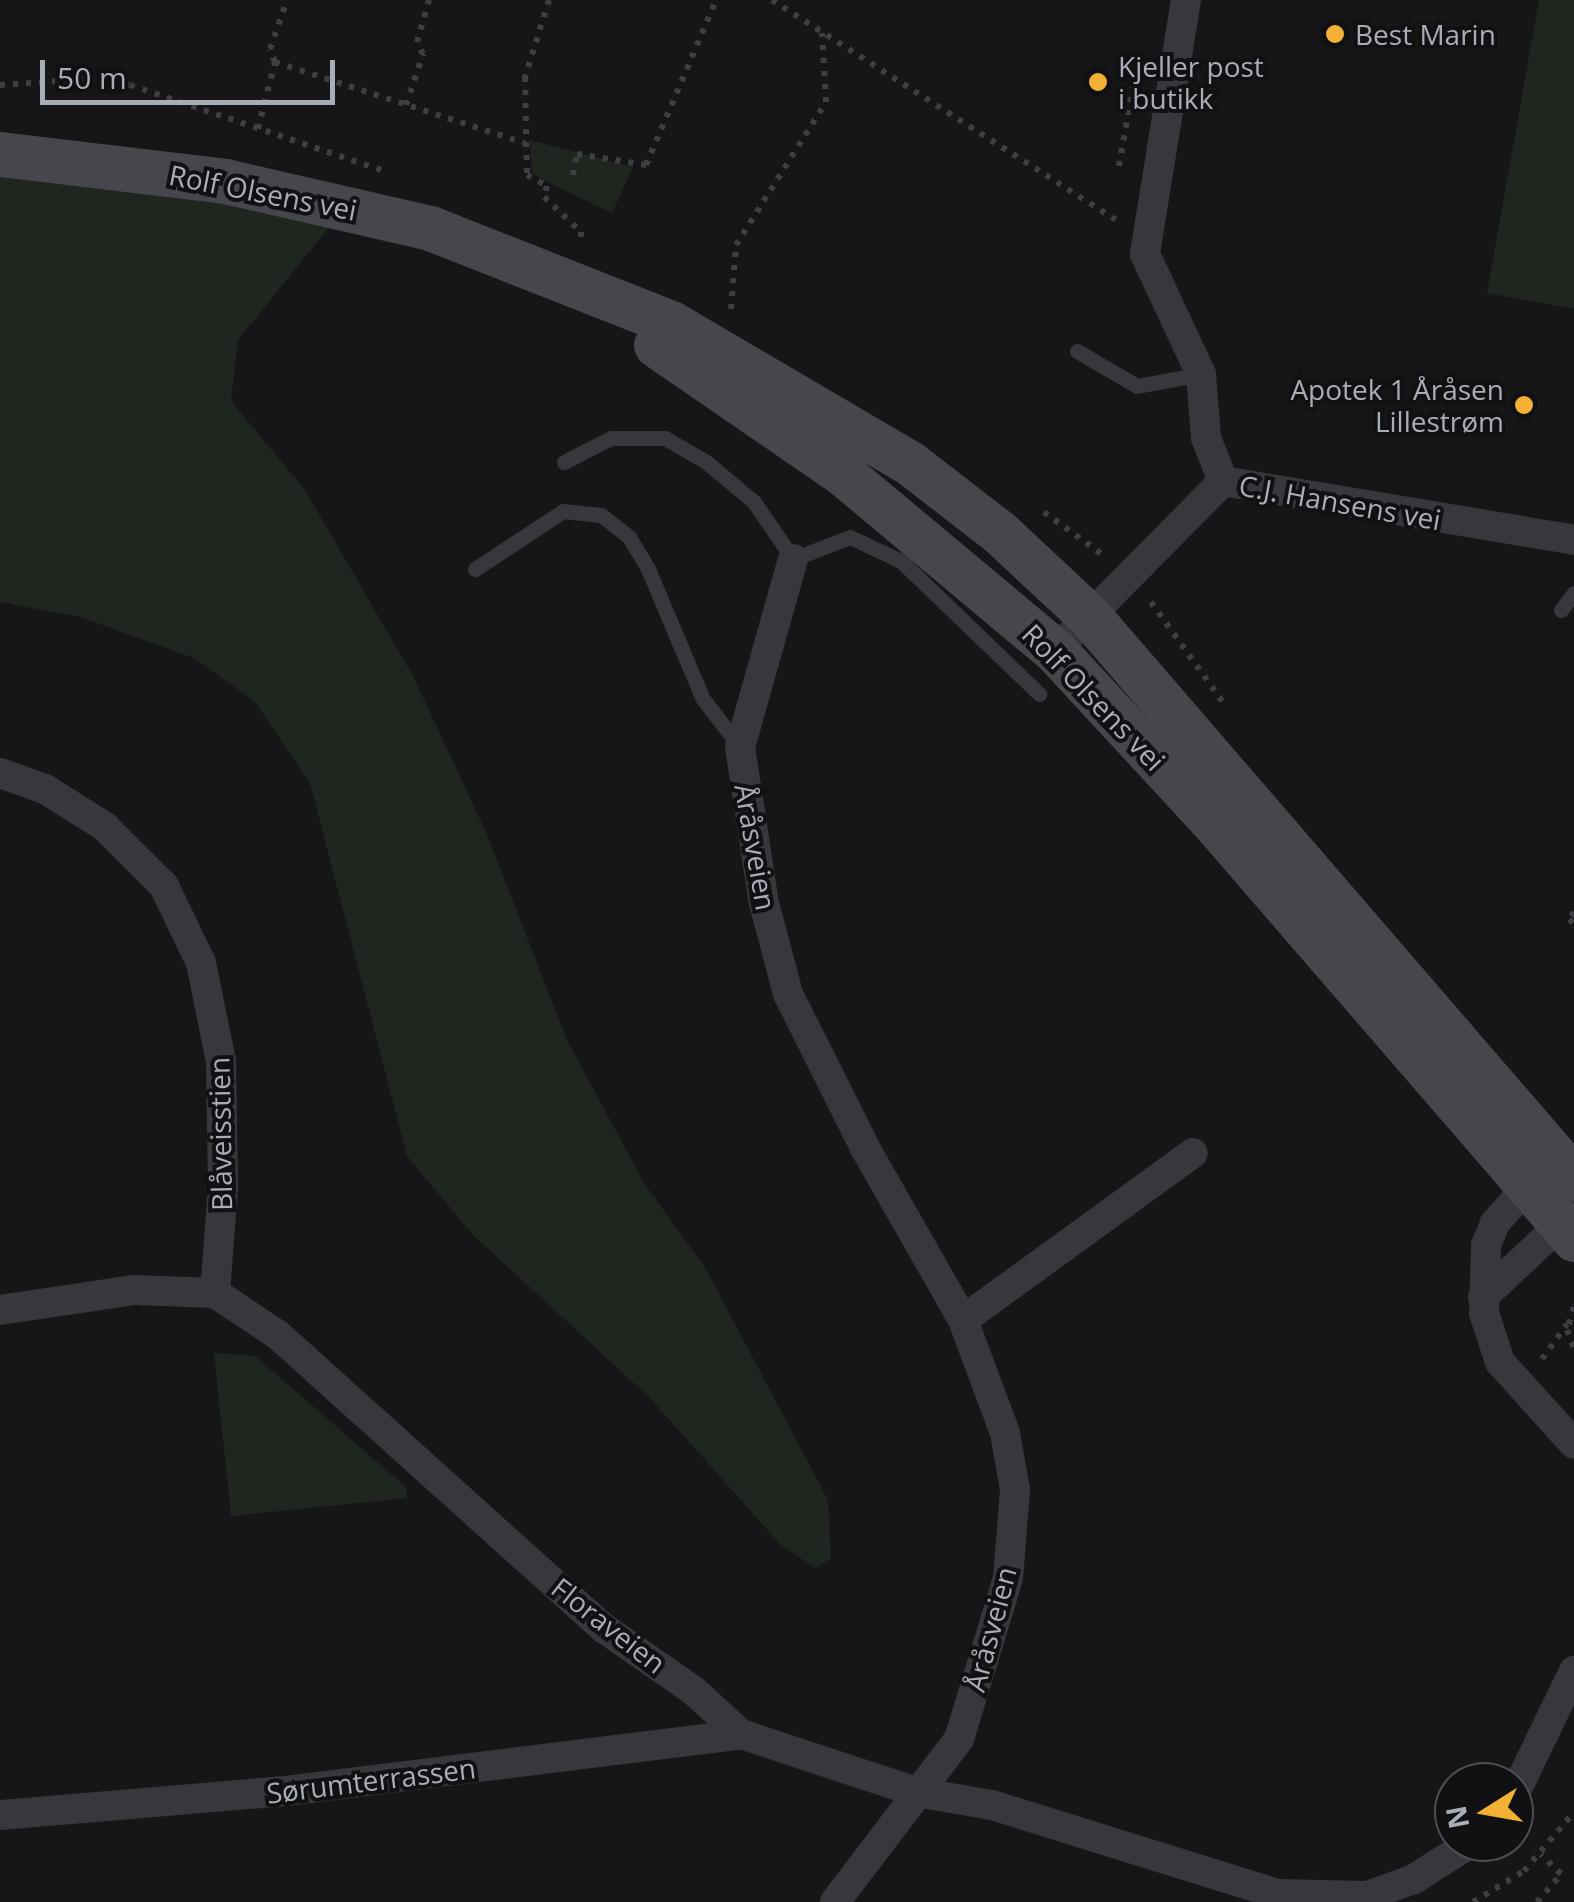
<!DOCTYPE html>
<html>
<head>
<meta charset="utf-8">
<style>
	body { margin:0 }
	#map { position:relative; width:1574px; height:1902px; overflow:hidden; background:#161618; font-family:"Open Sans",sans-serif }
	div>[style] { position:absolute }
	.green>* { inset:0; background:#1e261f }
	.path>* { height:6px; margin-top:-3px; transform-origin:0; background:repeating-linear-gradient(90deg,#3d3f44 0 5px,transparent 0 13px) }
	.lane>* { height:15px; margin:-7.5px; padding:0 7.5px; transform-origin:7.5px; border-radius:7.5px; background:#37383d }
	.street>* { height:30px; margin:-15px; padding:0 15px; transform-origin:15px; border-radius:15px; background:#37383d }
	.secondary>* { height:45px; margin:-22.5px; padding:0 22.5px; transform-origin:22.5px; border-radius:22.5px; background:#45474d }
	.dots>* { width:28px; height:28px; translate:-50% -50%; box-sizing:border-box; border:5px solid #111113; border-radius:50% }
	span { translate:-50% -50%; white-space:nowrap; text-align:center; line-height:1.15; -webkit-text-stroke:8px #111113; paint-order:stroke }
	.poi-label { font-size:28px; color:#a8adb8 }
	.left { translate:0 -50%; text-align:left }
	.right { translate:-100% -50%; text-align:right }
	.street-label { font-size:28px; color:#a8adb8 }
	.north { position:absolute; left:1434px; top:1762px; width:100px; height:100px; box-sizing:border-box; background:#111113; border:2px solid #4d4f55; border-radius:50%; rotate:259deg; font-size:28px; font-weight:700; line-height:40px; text-align:center; color:#a8adb8 }
	.north::after { content:''; display:block; margin:auto; width:35px; height:45px; background:#f2b134; clip-path:polygon(50% 0,100% 100%,50% 72%,0 100%) }
	.scale { position:absolute; left:40px; top:60px; width:295px; height:45px; box-sizing:border-box; border:5px solid #a8adb8; border-top:0; padding-left:12px; font-size:30px; line-height:35px; white-space:nowrap; color:#a8adb8; -webkit-text-stroke:8px #111113; paint-order:stroke }
</style>
</head>
<body>
<div id="map">
	<div class="green">
		<i style="clip-path:polygon(1539px 0,1574px 0,1574px 309px,1487px 293px)"></i>
		<i style="clip-path:polygon(530px 140px,633px 167px,612px 213px,532px 174px)"></i>
		<i style="clip-path:polygon(0 172px,338px 216px,238px 340px,231px 401px,305px 490px,413px 676px,486px 832px,567px 1040px,644px 1183px,706px 1269px,828px 1500px,831px 1559px,815px 1568px,780px 1544px,649px 1397px,473px 1235px,407px 1156px,310px 783px,255px 702px,194px 658px,80px 617px,0 602px)"></i>
		<i style="clip-path:polygon(214px 1353px,255px 1356px,406px 1487px,407px 1498px,231px 1516px)"></i>
	</div>
	<div class="path">
		<i style="left:549px;top:0;width:81px;rotate:107.3deg"></i>
		<i style="left:525px;top:77px;width:98px;rotate:88.8deg"></i>
		<i style="left:527px;top:175px;width:23px;rotate:29deg"></i>
		<i style="left:547px;top:186px;width:11px;rotate:105deg"></i>
		<i style="left:544px;top:197px;width:51px;rotate:43.4deg"></i>
		<i style="left:581px;top:232px;width:9px;rotate:90deg"></i>
		<i style="left:772px;top:0;width:408px;rotate:32.6deg"></i>
		<i style="left:275px;top:62px;width:263px;rotate:18deg"></i>
		<i style="left:0;top:85px;width:89px;rotate:-3.9deg"></i>
		<i style="left:89px;top:79px;width:41px;rotate:8.3deg"></i>
		<i style="left:130px;top:85px;width:268px;rotate:18.7deg"></i>
		<i style="left:406px;top:105px;width:54px;rotate:-71.6deg"></i>
		<i style="left:423px;top:54px;width:13px;rotate:-117deg"></i>
		<i style="left:417px;top:42px;width:44px;rotate:-74.1deg"></i>
		<i style="left:258px;top:129px;width:69px;rotate:-75.8deg"></i>
		<i style="left:275px;top:62px;width:14px;rotate:-111deg"></i>
		<i style="left:270px;top:49px;width:52px;rotate:-70.9deg"></i>
		<i style="left:1119px;top:166px;width:98px;rotate:-80.1deg"></i>
		<i style="left:573px;top:175px;width:21px;rotate:-79deg"></i>
		<i style="left:577px;top:154px;width:70px;rotate:9.1deg"></i>
		<i style="left:646px;top:165px;width:179px;rotate:-67deg"></i>
		<i style="left:731px;top:309px;width:64px;rotate:-85.5deg"></i>
		<i style="left:736px;top:245px;width:169px;rotate:-57.8deg"></i>
		<i style="left:826px;top:102px;width:69px;rotate:-93.3deg"></i>
		<i style="left:1044px;top:512px;width:73px;rotate:36.1deg"></i>
		<i style="left:1151px;top:602px;width:127px;rotate:54.3deg"></i>
		<i style="left:1574px;top:912px;width:9px;rotate:126deg"></i>
		<i style="left:1569px;top:919px;width:7px;rotate:45deg"></i>
		<i style="left:1574px;top:1307px;width:24px;rotate:107deg"></i>
		<i style="left:1567px;top:1330px;width:19px;rotate:69deg"></i>
		<i style="left:1542px;top:1359px;width:43px;rotate:-54.5deg"></i>
		<i style="left:1473px;top:1902px;width:60px;rotate:-31.3deg"></i>
		<i style="left:1524px;top:1871px;width:77px;rotate:-49.7deg"></i>
		<i style="left:1537px;top:1902px;width:37px;rotate:-49deg"></i>
		<i style="left:1561px;top:1874px;width:28px;rotate:-136deg"></i>
	</div>
	<div class="lane">
		<i style="left:1077px;top:351px;width:69px;rotate:30.3deg"></i>
		<i style="left:1137px;top:386px;width:65px;rotate:-10.6deg"></i>
		<i style="left:564px;top:462px;width:53px;rotate:-27.1deg"></i>
		<i style="left:611px;top:438px;width:54px"></i>
		<i style="left:665px;top:438px;width:46px;rotate:29.9deg"></i>
		<i style="left:705px;top:461px;width:64px;rotate:39.9deg"></i>
		<i style="left:754px;top:502px;width:69px;rotate:55.6deg"></i>
		<i style="left:793px;top:559px;width:61px;rotate:-21.1deg"></i>
		<i style="left:850px;top:537px;width:56px;rotate:25.2deg"></i>
		<i style="left:901px;top:561px;width:192px;rotate:43.9deg"></i>
		<i style="left:475px;top:569px;width:105px;rotate:-33.4deg"></i>
		<i style="left:563px;top:511px;width:38px;rotate:6deg"></i>
		<i style="left:601px;top:515px;width:36px;rotate:38deg"></i>
		<i style="left:629px;top:537px;width:37px;rotate:59deg"></i>
		<i style="left:648px;top:569px;width:141px;rotate:67.1deg"></i>
		<i style="left:703px;top:699px;width:61px;rotate:52.4deg"></i>
		<i style="left:1561px;top:610px;width:21px;rotate:-53deg"></i>
	</div>
	<div class="street">
		<i style="left:1186px;top:0;width:257px;rotate:99.2deg"></i>
		<i style="left:1145px;top:254px;width:132px;rotate:65deg"></i>
		<i style="left:1201px;top:374px;width:64px;rotate:85.5deg"></i>
		<i style="left:1206px;top:438px;width:46px;rotate:68.4deg"></i>
		<i style="left:1223px;top:481px;width:356px;rotate:9.5deg"></i>
		<i style="left:793px;top:559px;width:195px;rotate:105.7deg"></i>
		<i style="left:740px;top:747px;width:158px;rotate:81.3deg"></i>
		<i style="left:764px;top:903px;width:94px;rotate:75.2deg"></i>
		<i style="left:788px;top:994px;width:172px;rotate:63.4deg"></i>
		<i style="left:865px;top:1148px;width:198px;rotate:60.3deg"></i>
		<i style="left:963px;top:1320px;width:121px;rotate:69.6deg"></i>
		<i style="left:1005px;top:1433px;width:58px;rotate:80deg"></i>
		<i style="left:1015px;top:1490px;width:88px;rotate:94.5deg"></i>
		<i style="left:1008px;top:1578px;width:168px;rotate:106.9deg"></i>
		<i style="left:959px;top:1739px;width:205px;rotate:127.3deg"></i>
		<i style="left:1055px;top:651px;width:239px;rotate:-45.3deg"></i>
		<i style="left:0;top:773px;width:48px;rotate:19.6deg"></i>
		<i style="left:45px;top:789px;width:71px;rotate:32.3deg"></i>
		<i style="left:105px;top:827px;width:83px;rotate:45deg"></i>
		<i style="left:164px;top:886px;width:85px;rotate:64.3deg"></i>
		<i style="left:201px;top:963px;width:100px;rotate:78.5deg"></i>
		<i style="left:221px;top:1061px;width:126px;rotate:89.1deg"></i>
		<i style="left:223px;top:1187px;width:106px;rotate:94.3deg"></i>
		<i style="left:1546px;top:1181px;width:19px;rotate:164deg"></i>
		<i style="left:1528px;top:1186px;width:50px;rotate:131.7deg"></i>
		<i style="left:1495px;top:1223px;width:24px;rotate:112deg"></i>
		<i style="left:1486px;top:1245px;width:68px;rotate:91.7deg"></i>
		<i style="left:1484px;top:1313px;width:52px;rotate:71.9deg"></i>
		<i style="left:1500px;top:1362px;width:110px;rotate:47.9deg"></i>
		<i style="left:1483px;top:1297px;width:107px;rotate:-43.1deg"></i>
		<i style="left:1561px;top:1224px;width:15px;rotate:-79deg"></i>
		<i style="left:0;top:1310px;width:135px;rotate:-8.5deg"></i>
		<i style="left:134px;top:1290px;width:81px;rotate:2.1deg"></i>
		<i style="left:215px;top:1293px;width:76px;rotate:33.7deg"></i>
		<i style="left:278px;top:1335px;width:440px;rotate:42deg"></i>
		<i style="left:605px;top:1629px;width:108px;rotate:34.9deg"></i>
		<i style="left:694px;top:1691px;width:64px;rotate:42.5deg"></i>
		<i style="left:741px;top:1734px;width:184px;rotate:18.3deg"></i>
		<i style="left:916px;top:1792px;width:77px;rotate:9.7deg"></i>
		<i style="left:992px;top:1805px;width:299px;rotate:17.3deg"></i>
		<i style="left:1277px;top:1894px;width:90px;rotate:1.3deg"></i>
		<i style="left:1367px;top:1896px;width:50px;rotate:-19.9deg"></i>
		<i style="left:1414px;top:1879px;width:69px;rotate:-32.5deg"></i>
		<i style="left:963px;top:1320px;width:284px;rotate:-36deg"></i>
		<i style="left:1514px;top:1795px;width:138px;rotate:-64.2deg"></i>
		<i style="left:0;top:1815px;width:287px;rotate:-4.8deg"></i>
		<i style="left:286px;top:1791px;width:459px;rotate:-7.1deg"></i>
	</div>
	<div class="secondary">
		<i style="left:0;top:154px;width:227px;rotate:6.8deg"></i>
		<i style="left:225px;top:181px;width:210px;rotate:12.9deg"></i>
		<i style="left:430px;top:228px;width:259px;rotate:21.5deg"></i>
		<i style="left:671px;top:323px;width:278px;rotate:30.4deg"></i>
		<i style="left:911px;top:464px;width:111px;rotate:37.7deg"></i>
		<i style="left:999px;top:532px;width:123px;rotate:43deg"></i>
		<i style="left:1089px;top:616px;width:742px;rotate:49.21deg"></i>
		<i style="left:656px;top:345px;width:224px;rotate:34.5deg"></i>
		<i style="left:841px;top:472px;width:279px;rotate:39.9deg"></i>
		<i style="left:1055px;top:651px;width:236px;rotate:47.2deg"></i>
		<i style="left:1215px;top:824px;width:549px;rotate:49.14deg"></i>
	</div>
	<div class="dots">
		<i style="left:1335px;top:34px;background:#f2b134"></i>
		<i style="left:1098px;top:82px;background:#f2b134"></i>
		<i style="left:1524px;top:405px;background:#f2b134"></i>
	</div>
	<div class="poi-label">
		<span class="left" style="left:1355px;top:34px">Best Marin</span>
		<span class="left" style="left:1118px;top:82px">Kjeller post<br>i butikk</span>
		<span class="right" style="left:1504px;top:405px">Apotek 1 Åråsen<br>Lillestrøm</span>
	</div>
	<div class="street-label">
		<span style="left:263px;top:192px;rotate:11deg">Rolf Olsens vei</span>
		<span style="left:1340px;top:502px;rotate:10deg">C.J. Hansens vei</span>
		<span style="left:1094px;top:697px;rotate:46deg">Rolf Olsens vei</span>
		<span style="left:756px;top:847px;rotate:80deg">Åråsveien</span>
		<span style="left:220px;top:1134px;rotate:-91deg">Blåveisstien</span>
		<span style="left:609px;top:1625px;rotate:38deg">Floraveien</span>
		<span style="left:990px;top:1629px;rotate:-75deg">Åråsveien</span>
		<span style="left:371px;top:1780px;rotate:-7deg">Sørumterrassen</span>
	</div>
	<div class="north">N</div>
	<div class="scale">50 m</div>
</div>
</body>
</html>
